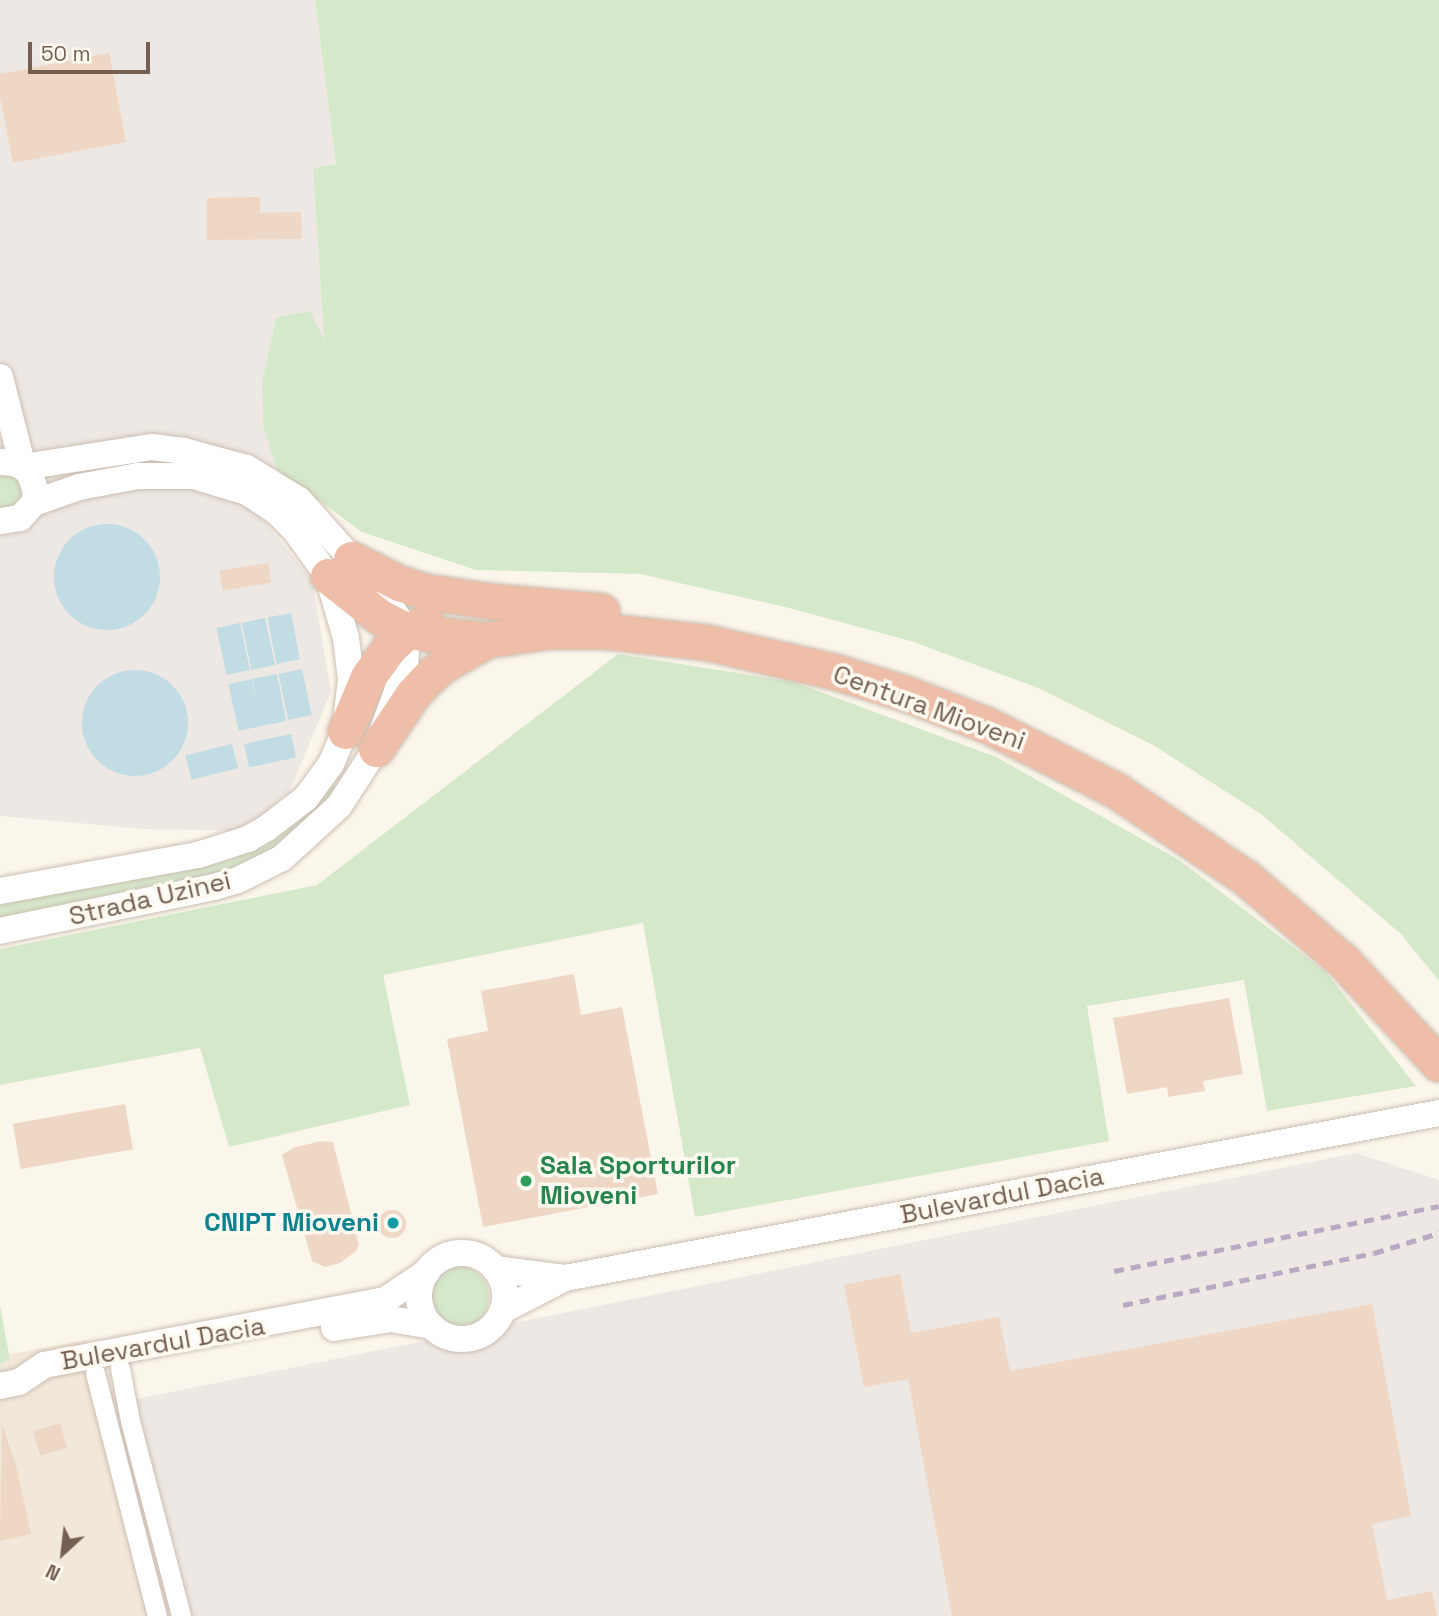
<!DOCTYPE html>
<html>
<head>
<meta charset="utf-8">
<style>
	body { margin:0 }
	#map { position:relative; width:1439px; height:1616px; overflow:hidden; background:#fbf6eb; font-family:"Space Grotesk",sans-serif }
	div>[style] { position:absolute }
	.residential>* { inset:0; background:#f2e8da }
	.industrial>* { inset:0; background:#ede8e3 }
	.green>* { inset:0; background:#d5e8ca }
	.round { border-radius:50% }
	.water>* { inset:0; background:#c1dde3; transform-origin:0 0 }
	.building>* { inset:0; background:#eed7c5; transform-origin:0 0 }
	.roads { filter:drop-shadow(0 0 2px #ccbeb2) drop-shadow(0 0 2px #ccbeb2) }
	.street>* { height:19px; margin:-9.5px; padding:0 9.5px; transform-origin:9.5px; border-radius:9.5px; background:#fff }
	.secondary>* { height:26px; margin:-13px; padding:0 13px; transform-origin:13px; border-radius:13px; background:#fff }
	.secondary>.ring { margin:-13px; padding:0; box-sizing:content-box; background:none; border:26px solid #fff; border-radius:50% }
	.highway>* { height:35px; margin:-17.5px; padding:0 17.5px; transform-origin:17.5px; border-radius:17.5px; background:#efbea8 }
	.rail>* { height:5px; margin-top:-2.5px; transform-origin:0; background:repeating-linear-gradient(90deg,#b9a9c5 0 10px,transparent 0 17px) }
	.dots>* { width:19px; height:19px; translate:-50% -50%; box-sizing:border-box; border:4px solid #fef9f1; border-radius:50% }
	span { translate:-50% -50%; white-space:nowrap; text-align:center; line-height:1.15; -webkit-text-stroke:7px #fef9f1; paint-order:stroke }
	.street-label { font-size:26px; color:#745f50 }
	.leisure-label { font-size:26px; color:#27864d; font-weight:700 }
	.left { translate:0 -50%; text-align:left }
	.culture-label { font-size:26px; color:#0d838f; font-weight:700 }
	.right { translate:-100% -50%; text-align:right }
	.north { position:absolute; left:28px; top:1518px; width:70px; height:70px; -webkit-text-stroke:5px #fef9f1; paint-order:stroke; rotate:207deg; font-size:19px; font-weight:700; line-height:28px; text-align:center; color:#745f50 }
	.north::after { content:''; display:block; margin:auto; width:24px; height:32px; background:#745f50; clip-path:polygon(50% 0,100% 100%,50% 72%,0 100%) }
	.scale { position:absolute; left:28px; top:42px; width:122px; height:32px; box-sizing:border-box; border:4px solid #745f50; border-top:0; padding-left:9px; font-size:21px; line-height:24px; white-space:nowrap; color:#745f50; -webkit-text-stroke:5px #fef9f1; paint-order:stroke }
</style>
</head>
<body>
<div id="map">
	<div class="residential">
		<i style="clip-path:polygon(87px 1340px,117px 1403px,173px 1616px,0 1616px,0 1356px)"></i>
	</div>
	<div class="industrial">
		<i style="clip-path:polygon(0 0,315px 0,336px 164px,313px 168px,324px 343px,276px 318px,262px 382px,263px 426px,277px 470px,262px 518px,312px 580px,331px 692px,290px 790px,244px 831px,144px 829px,0 816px)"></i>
		<i style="clip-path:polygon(1356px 1153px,1439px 1180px,1439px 1616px,173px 1616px,117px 1403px)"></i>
	</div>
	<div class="green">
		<i style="clip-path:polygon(315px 0,1439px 0,1439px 981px,1401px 934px,1261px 814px,1153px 745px,1038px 688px,911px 641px,785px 607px,640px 574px,476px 570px,362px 532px,277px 470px,263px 426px,262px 382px,276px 318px,310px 311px,324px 340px,313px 168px,336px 164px)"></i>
		<i style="clip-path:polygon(0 475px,10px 475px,20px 482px,22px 499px,13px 508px,0 508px)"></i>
		<i style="clip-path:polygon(618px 654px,794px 682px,996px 757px,1179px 860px,1325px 971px,1416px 1086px,1267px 1111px,1244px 980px,1087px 1006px,1109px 1141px,695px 1217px,643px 923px,383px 975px,410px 1105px,229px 1147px,200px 1048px,0 1085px,0 949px,317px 885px)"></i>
		<i style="clip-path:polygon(332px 784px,338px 788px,310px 821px,274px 849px,236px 868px,184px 883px,0 919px,0 902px,179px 872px,230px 859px,263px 845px)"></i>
		<i class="round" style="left:427px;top:1266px;width:62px;height:62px"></i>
		<i style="clip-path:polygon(0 1305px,10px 1360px,0 1364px)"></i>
	</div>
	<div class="water">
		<i class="round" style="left:54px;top:524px;width:106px;height:106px"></i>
		<i style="left:291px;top:613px;width:47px;height:24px;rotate:79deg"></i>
		<i style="left:265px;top:618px;width:48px;height:24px;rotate:78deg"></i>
		<i style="left:240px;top:623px;width:48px;height:24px;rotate:78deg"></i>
		<i style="left:302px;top:669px;width:47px;height:24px;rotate:78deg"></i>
		<i class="round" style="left:82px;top:670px;width:106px;height:106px"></i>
		<i style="left:277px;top:674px;width:48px;height:25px;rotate:79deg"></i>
		<i style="left:252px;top:679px;width:48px;height:24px;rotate:78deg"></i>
		<i style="left:291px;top:734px;width:24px;height:48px;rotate:78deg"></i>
		<i style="left:232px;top:744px;width:25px;height:48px;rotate:76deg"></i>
	</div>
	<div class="building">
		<i style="clip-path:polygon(109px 53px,126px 142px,13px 163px,0 97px,0 74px)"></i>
		<i style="clip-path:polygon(260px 197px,260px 213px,301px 212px,302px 239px,207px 240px,207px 198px)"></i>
		<i style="left:268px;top:563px;width:20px;height:49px;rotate:81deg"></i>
		<i style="clip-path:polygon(574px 974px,581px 1015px,622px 1007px,658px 1194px,483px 1227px,447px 1039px,488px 1031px,481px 991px)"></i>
		<i style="clip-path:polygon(1229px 998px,1243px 1074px,1203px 1081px,1205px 1091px,1168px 1097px,1167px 1087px,1127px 1094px,1113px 1018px)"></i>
		<i style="left:125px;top:1104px;width:46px;height:114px;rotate:80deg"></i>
		<i style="clip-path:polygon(321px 1141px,333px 1142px,359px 1245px,356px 1251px,340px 1263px,325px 1267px,312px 1261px,282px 1155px,293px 1148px)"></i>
		<i class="round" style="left:378px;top:1210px;width:28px;height:28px"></i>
		<i style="clip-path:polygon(900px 1274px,911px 1333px,999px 1317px,1010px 1371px,1372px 1304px,1411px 1516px,1372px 1524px,1387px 1600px,1432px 1591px,1437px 1616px,952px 1616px,908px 1379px,864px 1387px,844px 1285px)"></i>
		<i style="left:60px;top:1423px;width:26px;height:28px;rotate:74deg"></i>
		<i style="clip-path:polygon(2px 1424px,16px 1465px,31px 1534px,0 1541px)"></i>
	</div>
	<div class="roads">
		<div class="street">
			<i style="left:120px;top:1368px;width:54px;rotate:79.3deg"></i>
			<i style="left:130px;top:1421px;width:202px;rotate:75.3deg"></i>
			<i style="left:95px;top:1373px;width:251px;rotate:75.7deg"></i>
		</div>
		<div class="secondary">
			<i style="left:0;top:377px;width:93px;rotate:75.7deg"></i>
			<i style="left:23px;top:467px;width:131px;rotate:-8.8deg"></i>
			<i style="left:152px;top:447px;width:32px;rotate:7deg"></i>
			<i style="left:184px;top:451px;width:65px;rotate:15.1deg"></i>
			<i style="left:247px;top:468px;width:61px;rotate:31.6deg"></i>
			<i style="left:299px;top:500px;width:120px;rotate:48.4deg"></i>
			<i style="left:379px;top:590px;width:50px;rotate:55.7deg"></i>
			<i style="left:407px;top:631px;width:38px;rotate:93deg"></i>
			<i style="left:405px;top:669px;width:85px;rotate:109.9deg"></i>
			<i style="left:376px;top:749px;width:68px;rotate:123deg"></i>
			<i style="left:339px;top:806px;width:77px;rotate:137.6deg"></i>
			<i style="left:282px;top:858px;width:49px;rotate:153.4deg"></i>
			<i style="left:238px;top:880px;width:25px;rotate:164deg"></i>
			<i style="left:214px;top:887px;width:218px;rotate:168.4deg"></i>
			<i style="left:0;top:462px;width:14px;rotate:4deg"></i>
			<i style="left:14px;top:463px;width:10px;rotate:24deg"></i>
			<i style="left:23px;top:467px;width:10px;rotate:45deg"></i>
			<i style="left:30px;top:474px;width:20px;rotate:72deg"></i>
			<i style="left:36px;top:493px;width:10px;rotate:101deg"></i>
			<i style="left:34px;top:503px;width:21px;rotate:133deg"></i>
			<i style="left:20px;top:518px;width:20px;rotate:171deg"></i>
			<i style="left:0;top:891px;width:201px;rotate:-10.3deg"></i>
			<i style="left:198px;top:855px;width:52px;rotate:-17.7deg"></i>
			<i style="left:248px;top:839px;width:22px;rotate:-30deg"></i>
			<i style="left:267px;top:828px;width:49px;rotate:-37.6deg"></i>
			<i style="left:306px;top:798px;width:42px;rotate:-53.7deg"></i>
			<i style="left:331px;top:764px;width:36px;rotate:-67deg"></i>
			<i style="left:345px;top:731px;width:52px;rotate:-83.4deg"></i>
			<i style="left:351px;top:679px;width:41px;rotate:-97deg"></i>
			<i style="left:346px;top:638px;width:65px;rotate:-106.2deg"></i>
			<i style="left:328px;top:576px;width:57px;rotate:-125.7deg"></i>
			<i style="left:295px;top:530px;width:27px;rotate:-135deg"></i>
			<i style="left:276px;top:511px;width:35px;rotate:-147deg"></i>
			<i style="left:247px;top:492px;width:55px;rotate:-163.2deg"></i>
			<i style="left:194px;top:476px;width:56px;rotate:180deg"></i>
			<i style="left:138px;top:476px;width:60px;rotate:169.4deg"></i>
			<i style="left:79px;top:487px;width:48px;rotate:160.4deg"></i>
			<i class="ring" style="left:419px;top:1253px;width:60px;height:60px"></i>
			<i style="left:495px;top:1269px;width:70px;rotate:7.4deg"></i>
			<i style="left:503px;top:1310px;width:70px;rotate:-27.3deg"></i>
			<i style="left:565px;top:1278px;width:889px;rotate:-10.69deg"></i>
			<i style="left:334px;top:1328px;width:58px;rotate:-9deg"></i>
			<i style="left:391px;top:1319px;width:41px;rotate:9.9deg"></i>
			<i style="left:0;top:1386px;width:19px;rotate:-12deg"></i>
			<i style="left:19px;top:1382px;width:30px;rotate:-34deg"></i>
			<i style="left:44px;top:1365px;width:347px;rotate:-10.8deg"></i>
			<i style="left:385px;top:1300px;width:50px;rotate:-33.7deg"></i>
		</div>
		<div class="highway">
			<i style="left:351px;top:559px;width:54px;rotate:26.6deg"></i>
			<i style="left:399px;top:583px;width:25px;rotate:18deg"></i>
			<i style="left:423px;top:591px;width:67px;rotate:8.6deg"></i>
			<i style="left:489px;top:601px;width:113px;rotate:5.1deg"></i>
			<i style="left:328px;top:576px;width:66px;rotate:38.3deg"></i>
			<i style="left:380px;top:617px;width:30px;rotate:27deg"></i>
			<i style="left:407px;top:631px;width:81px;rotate:6.4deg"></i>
			<i style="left:487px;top:640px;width:63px;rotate:-8.3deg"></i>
			<i style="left:549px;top:631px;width:56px"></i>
			<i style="left:605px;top:631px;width:101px;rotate:6.3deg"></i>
			<i style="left:705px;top:642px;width:134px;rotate:12.9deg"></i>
			<i style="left:836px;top:672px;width:74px;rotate:17.2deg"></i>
			<i style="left:907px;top:694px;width:86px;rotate:21.2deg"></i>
			<i style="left:987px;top:725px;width:146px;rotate:26.9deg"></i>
			<i style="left:1117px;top:791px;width:154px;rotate:33.9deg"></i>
			<i style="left:1245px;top:877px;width:130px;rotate:40.6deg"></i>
			<i style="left:1344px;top:962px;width:139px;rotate:47deg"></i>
			<i style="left:345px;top:731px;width:59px;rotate:-66.9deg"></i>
			<i style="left:368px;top:677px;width:36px;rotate:-54deg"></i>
			<i style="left:389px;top:648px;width:25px;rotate:-43deg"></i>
			<i style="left:407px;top:631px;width:21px;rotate:-23deg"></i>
			<i style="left:376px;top:749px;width:66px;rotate:-56.1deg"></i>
			<i style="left:413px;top:694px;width:21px;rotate:-47deg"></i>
			<i style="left:427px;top:679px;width:21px;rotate:-41deg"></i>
			<i style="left:443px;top:665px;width:51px;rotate:-29.6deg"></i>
		</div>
	</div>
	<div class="rail">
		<i style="left:1114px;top:1271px;width:331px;rotate:-11.3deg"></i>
		<i style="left:1123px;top:1305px;width:256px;rotate:-11.7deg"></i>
		<i style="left:1374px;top:1253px;width:68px;rotate:-17.1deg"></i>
	</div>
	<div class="dots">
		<i style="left:526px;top:1181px;background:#2e9e5b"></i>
		<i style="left:393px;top:1223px;background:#0f9aa8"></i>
	</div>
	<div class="street-label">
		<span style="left:929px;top:708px;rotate:20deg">Centura Mioveni</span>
		<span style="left:150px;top:899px;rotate:-13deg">Strada Uzinei</span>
		<span style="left:1002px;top:1196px;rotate:-11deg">Bulevardul Dacia</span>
		<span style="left:163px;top:1344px;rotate:-10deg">Bulevardul Dacia</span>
	</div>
	<div class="leisure-label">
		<span class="left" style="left:540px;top:1181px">Sala Sporturilor<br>Mioveni</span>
	</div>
	<div class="culture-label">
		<span class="right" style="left:379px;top:1223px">CNIPT Mioveni</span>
	</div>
	<div class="north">N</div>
	<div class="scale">50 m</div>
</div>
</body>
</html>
